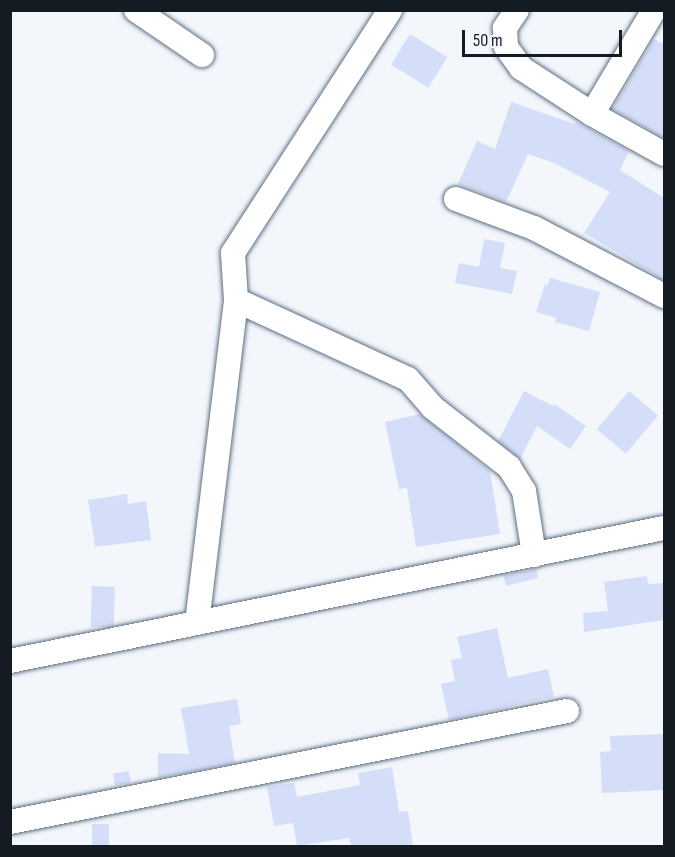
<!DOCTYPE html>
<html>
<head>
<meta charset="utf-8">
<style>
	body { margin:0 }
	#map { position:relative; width:675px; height:857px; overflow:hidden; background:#f3f7fc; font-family:"Sofia Sans Condensed",sans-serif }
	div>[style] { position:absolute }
	.building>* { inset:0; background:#d5def8; transform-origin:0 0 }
	.roads { filter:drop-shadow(0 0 2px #5d6f82) drop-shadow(0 0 2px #5d6f82) }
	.street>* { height:24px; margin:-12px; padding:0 12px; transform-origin:12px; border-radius:12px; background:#fff }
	span { translate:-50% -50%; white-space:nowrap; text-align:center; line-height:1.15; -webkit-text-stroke:5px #f3f7fc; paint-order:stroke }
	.frame { position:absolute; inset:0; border:12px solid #141b23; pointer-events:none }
	.scale { position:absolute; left:462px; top:30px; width:160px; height:27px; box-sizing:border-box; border:3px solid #141b23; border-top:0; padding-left:8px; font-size:18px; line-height:21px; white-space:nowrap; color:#141b23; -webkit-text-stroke:4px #f3f7fc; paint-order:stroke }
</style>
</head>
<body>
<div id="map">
	<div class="building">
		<i style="left:410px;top:34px;width:44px;height:36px;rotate:32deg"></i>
		<i style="clip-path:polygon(654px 39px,664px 44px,664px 138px,612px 109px)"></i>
		<i style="clip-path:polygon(511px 102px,575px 124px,576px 122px,629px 151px,620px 170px,664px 198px,664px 280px,584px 233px,610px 192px,554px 163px,528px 154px,506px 202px,458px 184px,477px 141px,495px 149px)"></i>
		<i style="clip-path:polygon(484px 239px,505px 243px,500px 268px,517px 271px,512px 294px,455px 283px,459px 263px,479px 267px)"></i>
		<i style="clip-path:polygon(550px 278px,600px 292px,589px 331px,555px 322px,556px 318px,536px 312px,545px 284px,547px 286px)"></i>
		<i style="clip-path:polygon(524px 391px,553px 406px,554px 404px,586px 426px,570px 449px,537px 426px,520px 459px,498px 441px)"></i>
		<i style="left:629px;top:391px;width:38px;height:50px;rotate:40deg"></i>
		<i style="clip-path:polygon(420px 414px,490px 471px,500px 534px,416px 547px,407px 488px,399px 489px,385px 422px)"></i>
		<i style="clip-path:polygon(127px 494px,128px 504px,146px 501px,151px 540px,95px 547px,88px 500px)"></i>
		<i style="clip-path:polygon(536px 569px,538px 578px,506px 586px,503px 575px)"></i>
		<i style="clip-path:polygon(647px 576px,648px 584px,664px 583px,664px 620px,584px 632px,583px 613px,608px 611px,604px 582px)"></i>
		<i style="left:92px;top:586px;width:23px;height:41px;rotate:2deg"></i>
		<i style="clip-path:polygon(497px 628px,508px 678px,548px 669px,554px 697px,449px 720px,441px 684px,455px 681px,451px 660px,462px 658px,457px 637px)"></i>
		<i style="clip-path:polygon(237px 699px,241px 724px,229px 726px,235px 763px,158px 778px,158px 753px,189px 754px,181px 708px)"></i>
		<i style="clip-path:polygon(664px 734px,664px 790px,602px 793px,600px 752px,611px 751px,610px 736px)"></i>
		<i style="clip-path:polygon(392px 767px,399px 812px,408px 811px,413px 846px,351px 846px,349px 838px,297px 846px,293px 823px,274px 826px,267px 787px,294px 783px,297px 797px,360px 785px,358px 773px)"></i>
		<i style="left:129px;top:771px;width:12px;height:16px;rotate:81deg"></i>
		<i style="left:92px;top:824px;width:17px;height:22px"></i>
	</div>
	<div class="roads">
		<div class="street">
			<i style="left:136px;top:10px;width:80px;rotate:34.3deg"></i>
			<i style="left:517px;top:10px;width:22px;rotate:124deg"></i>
			<i style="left:505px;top:28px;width:19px;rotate:87deg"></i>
			<i style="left:506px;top:47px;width:26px;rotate:54deg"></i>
			<i style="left:521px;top:68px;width:85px;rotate:32.9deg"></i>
			<i style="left:592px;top:114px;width:82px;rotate:29.1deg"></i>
			<i style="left:592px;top:114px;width:121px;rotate:-59.2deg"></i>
			<i style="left:456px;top:199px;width:83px;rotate:20.4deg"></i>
			<i style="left:534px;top:228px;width:147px;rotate:27.6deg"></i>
			<i style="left:236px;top:300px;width:189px;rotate:24.7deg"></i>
			<i style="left:408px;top:379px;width:37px;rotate:49deg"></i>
			<i style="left:432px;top:407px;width:98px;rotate:37.9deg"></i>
			<i style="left:509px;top:467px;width:28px;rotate:58deg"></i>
			<i style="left:524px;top:491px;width:65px;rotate:81.1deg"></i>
			<i style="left:197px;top:623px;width:325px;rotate:-83.1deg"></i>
			<i style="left:236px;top:300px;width:47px;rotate:-93.7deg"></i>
			<i style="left:233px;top:253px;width:289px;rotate:-57.1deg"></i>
			<i style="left:10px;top:661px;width:667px;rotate:-11.5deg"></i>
			<i style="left:10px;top:822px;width:568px;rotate:-11.27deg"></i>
		</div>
	</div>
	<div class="frame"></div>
	<div class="scale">50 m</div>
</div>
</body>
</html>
